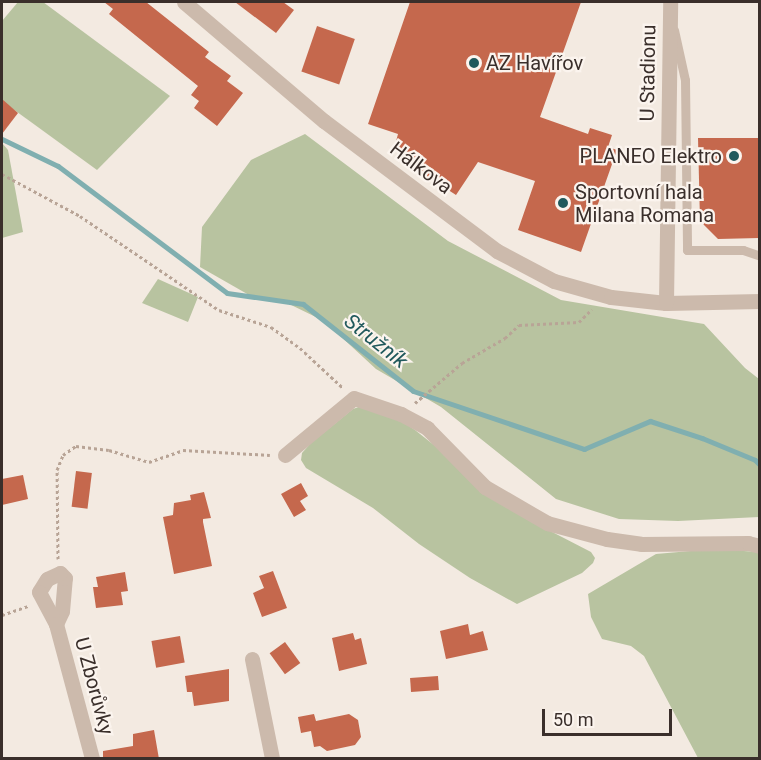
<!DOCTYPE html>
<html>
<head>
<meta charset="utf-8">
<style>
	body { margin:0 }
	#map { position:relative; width:761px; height:760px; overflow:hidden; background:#f3eae1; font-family:Roboto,sans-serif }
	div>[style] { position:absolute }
	.green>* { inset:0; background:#b8c3a0 }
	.stream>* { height:5px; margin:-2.5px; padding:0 2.5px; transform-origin:2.5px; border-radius:2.5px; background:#80afb0 }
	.building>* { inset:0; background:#c5684d; transform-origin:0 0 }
	.path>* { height:3px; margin-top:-1.5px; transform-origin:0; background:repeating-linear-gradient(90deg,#b8a496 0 3px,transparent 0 6px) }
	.service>* { height:9px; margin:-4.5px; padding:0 4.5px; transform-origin:4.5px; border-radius:4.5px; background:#ccbaac }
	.minor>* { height:15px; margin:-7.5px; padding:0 7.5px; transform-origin:7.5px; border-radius:7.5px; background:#ccbaac }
	.dots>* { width:16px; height:16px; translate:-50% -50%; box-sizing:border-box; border:3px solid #fbf4ee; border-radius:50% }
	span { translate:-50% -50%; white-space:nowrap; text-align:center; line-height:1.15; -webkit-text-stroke:4.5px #fbf4ee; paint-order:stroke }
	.poi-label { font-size:20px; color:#3a2f2b }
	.left { translate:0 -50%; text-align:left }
	.right { translate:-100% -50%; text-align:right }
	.street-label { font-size:20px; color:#3a2f2b }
	.water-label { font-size:21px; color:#20595c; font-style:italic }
	.frame { position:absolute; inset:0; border:3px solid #3a2f2b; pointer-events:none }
	.scale { position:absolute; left:542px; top:709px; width:130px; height:27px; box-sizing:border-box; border:3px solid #3a2f2b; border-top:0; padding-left:8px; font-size:18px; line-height:21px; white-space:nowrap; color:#3a2f2b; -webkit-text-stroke:4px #fbf4ee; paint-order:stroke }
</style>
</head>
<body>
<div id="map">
	<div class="green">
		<i style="clip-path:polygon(18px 2px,43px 2px,170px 96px,97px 170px,2px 101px,2px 21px)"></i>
		<i style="clip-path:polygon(305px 134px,448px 241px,561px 300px,704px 324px,745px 368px,759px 379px,759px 517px,678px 521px,619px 519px,556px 499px,441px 407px,376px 369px,324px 321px,285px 302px,249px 295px,200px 267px,202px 227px,251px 160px)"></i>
		<i style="clip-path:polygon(2px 143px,8px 150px,23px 232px,2px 238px)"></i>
		<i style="clip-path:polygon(158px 279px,198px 297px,188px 322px,142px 303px)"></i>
		<i style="clip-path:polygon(364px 405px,377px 405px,415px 430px,527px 519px,591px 552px,595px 558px,593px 563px,582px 573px,517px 604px,470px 578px,419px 544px,373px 508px,306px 468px,301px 460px,302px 453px,311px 443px,353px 409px)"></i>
		<i style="clip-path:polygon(713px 549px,759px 552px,759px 758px,698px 758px,644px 656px,631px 646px,602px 639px,591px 617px,588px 594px,656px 554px)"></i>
	</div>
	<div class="stream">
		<i style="left:2px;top:139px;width:62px;rotate:25.7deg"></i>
		<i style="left:58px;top:166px;width:211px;rotate:36.9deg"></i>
		<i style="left:227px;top:293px;width:77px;rotate:8.2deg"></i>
		<i style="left:303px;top:304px;width:140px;rotate:38.3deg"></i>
		<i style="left:413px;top:391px;width:181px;rotate:18.7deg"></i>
		<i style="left:584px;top:449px;width:72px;rotate:-23deg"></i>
		<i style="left:650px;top:421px;width:55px;rotate:18.1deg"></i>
		<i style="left:702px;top:438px;width:57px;rotate:22.5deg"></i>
		<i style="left:755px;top:460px;width:7px;rotate:45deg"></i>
	</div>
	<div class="building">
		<i style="clip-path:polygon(104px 2px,146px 2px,209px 52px,205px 57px,231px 76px,227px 81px,243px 93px,217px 126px,194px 108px,199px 101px,191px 95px,198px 86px,109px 14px,113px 9px)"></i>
		<i style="clip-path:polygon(235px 2px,283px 2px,294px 10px,276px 33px)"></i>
		<i style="clip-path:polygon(410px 2px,581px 2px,540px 117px,588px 134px,590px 128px,612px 135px,608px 147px,617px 150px,581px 252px,518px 230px,535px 181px,478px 162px,456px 195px,419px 171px,422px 162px,409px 157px,395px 145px,398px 134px,368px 124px)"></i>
		<i style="left:317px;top:26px;width:40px;height:48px;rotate:19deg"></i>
		<i style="clip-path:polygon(2px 99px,18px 113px,2px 134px)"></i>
		<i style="clip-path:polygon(698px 138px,759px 138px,759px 238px,718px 239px,700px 221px)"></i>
		<i style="left:76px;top:471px;width:16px;height:36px;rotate:7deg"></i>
		<i style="clip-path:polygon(23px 475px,28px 499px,2px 505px,2px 479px)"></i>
		<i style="clip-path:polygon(301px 483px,308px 496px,300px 501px,306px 510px,294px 517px,281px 494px)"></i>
		<i style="clip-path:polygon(204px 492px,211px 518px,203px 519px,203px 522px,212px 566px,174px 574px,163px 517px,173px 515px,174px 503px,191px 500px,190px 495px)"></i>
		<i style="clip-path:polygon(273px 571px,287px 608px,262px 617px,253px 593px,264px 588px,259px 576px)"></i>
		<i style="clip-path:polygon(125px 572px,128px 591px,121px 592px,123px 605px,96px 608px,93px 587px,98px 587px,96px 577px)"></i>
		<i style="clip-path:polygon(468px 624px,470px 635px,483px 631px,488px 650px,446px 659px,440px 631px)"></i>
		<i style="clip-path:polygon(353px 633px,355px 640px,361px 638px,367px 664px,339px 671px,332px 638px)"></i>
		<i style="left:180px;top:636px;width:27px;height:29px;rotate:80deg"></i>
		<i style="left:285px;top:642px;width:26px;height:19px;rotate:54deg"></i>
		<i style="clip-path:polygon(229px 669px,229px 701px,194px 706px,192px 692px,187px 692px,185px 676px)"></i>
		<i style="left:438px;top:676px;width:14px;height:28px;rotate:86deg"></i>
		<i style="clip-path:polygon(314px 714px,316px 721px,349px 714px,358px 720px,361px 737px,355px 745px,327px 751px,320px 746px,314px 747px,311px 731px,301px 733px,298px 717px)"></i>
		<i style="clip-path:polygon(154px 730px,159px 759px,103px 759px,103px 751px,133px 746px,133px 734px)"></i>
	</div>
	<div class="path">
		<i style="left:2px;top:174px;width:89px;rotate:28.3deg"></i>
		<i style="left:80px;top:216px;width:168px;rotate:34.1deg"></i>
		<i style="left:219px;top:310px;width:55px;rotate:18.1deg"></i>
		<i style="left:271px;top:327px;width:36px;rotate:36deg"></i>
		<i style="left:300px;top:348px;width:59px;rotate:42.9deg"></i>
		<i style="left:415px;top:403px;width:62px;rotate:-40.4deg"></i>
		<i style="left:462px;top:363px;width:50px;rotate:-30.2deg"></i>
		<i style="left:505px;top:338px;width:19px;rotate:-43deg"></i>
		<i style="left:519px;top:325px;width:60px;rotate:-2.9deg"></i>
		<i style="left:579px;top:322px;width:18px;rotate:-45deg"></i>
		<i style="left:58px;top:559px;width:89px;rotate:-90.6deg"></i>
		<i style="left:57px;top:470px;width:16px;rotate:-68deg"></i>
		<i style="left:63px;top:455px;width:16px;rotate:-35deg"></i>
		<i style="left:76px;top:446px;width:33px;rotate:7deg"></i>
		<i style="left:109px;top:450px;width:42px;rotate:16.7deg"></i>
		<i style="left:149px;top:462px;width:36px;rotate:-19deg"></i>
		<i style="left:183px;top:450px;width:87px;rotate:3.3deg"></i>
		<i style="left:2px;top:615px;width:28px;rotate:-19deg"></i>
	</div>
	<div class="service">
		<i style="left:674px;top:30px;width:51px;rotate:77.6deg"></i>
		<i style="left:685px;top:80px;width:170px;rotate:89.3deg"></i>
		<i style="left:687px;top:250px;width:56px"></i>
		<i style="left:743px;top:250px;width:18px;rotate:19deg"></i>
	</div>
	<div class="minor">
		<i style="left:184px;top:2px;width:184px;rotate:40.4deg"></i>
		<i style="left:324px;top:121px;width:216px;rotate:36.9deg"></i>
		<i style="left:497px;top:251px;width:64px;rotate:27.8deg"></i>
		<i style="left:554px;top:281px;width:59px;rotate:15.7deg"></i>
		<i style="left:611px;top:297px;width:55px;rotate:6.2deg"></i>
		<i style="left:666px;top:303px;width:94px;rotate:-1.2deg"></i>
		<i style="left:666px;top:303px;width:301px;rotate:-89.2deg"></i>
		<i style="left:285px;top:455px;width:89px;rotate:-39.6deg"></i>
		<i style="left:354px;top:398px;width:50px;rotate:18.8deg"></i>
		<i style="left:401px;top:414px;width:30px;rotate:28deg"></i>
		<i style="left:427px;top:428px;width:83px;rotate:45.5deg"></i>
		<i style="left:485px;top:487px;width:72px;rotate:30.1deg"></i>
		<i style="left:547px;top:523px;width:62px;rotate:14.9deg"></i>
		<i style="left:607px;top:539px;width:34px;rotate:8deg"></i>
		<i style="left:641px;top:544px;width:107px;rotate:-0.5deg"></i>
		<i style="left:748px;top:543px;width:12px;rotate:14deg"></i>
		<i style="left:56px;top:624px;width:14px;rotate:-65deg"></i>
		<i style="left:62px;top:611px;width:33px;rotate:-85deg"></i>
		<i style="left:65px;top:578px;width:7px;rotate:-135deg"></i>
		<i style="left:60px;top:573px;width:14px;rotate:155deg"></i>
		<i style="left:47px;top:579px;width:15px;rotate:122deg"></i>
		<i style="left:39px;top:592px;width:36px;rotate:62deg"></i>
		<i style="left:56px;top:624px;width:139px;rotate:75deg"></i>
		<i style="left:252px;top:659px;width:101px;rotate:78.6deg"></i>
	</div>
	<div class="dots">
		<i style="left:474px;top:63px;background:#20595c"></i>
		<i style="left:734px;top:156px;background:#20595c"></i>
		<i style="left:563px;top:203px;background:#20595c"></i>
	</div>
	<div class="poi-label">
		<span class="left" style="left:486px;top:63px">AZ Havířov</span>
		<span class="right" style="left:722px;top:156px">PLANEO Elektro</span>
		<span class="left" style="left:575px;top:204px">Sportovní hala<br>Milana Romana</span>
	</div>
	<div class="street-label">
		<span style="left:648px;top:73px;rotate:-89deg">U Stadionu</span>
		<span style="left:421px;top:168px;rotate:37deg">Hálkova</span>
		<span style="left:94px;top:686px;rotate:75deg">U Zborůvky</span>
	</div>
	<div class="water-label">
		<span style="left:376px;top:341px;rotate:38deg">Stružník</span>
	</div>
	<div class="frame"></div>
	<div class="scale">50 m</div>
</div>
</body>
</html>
